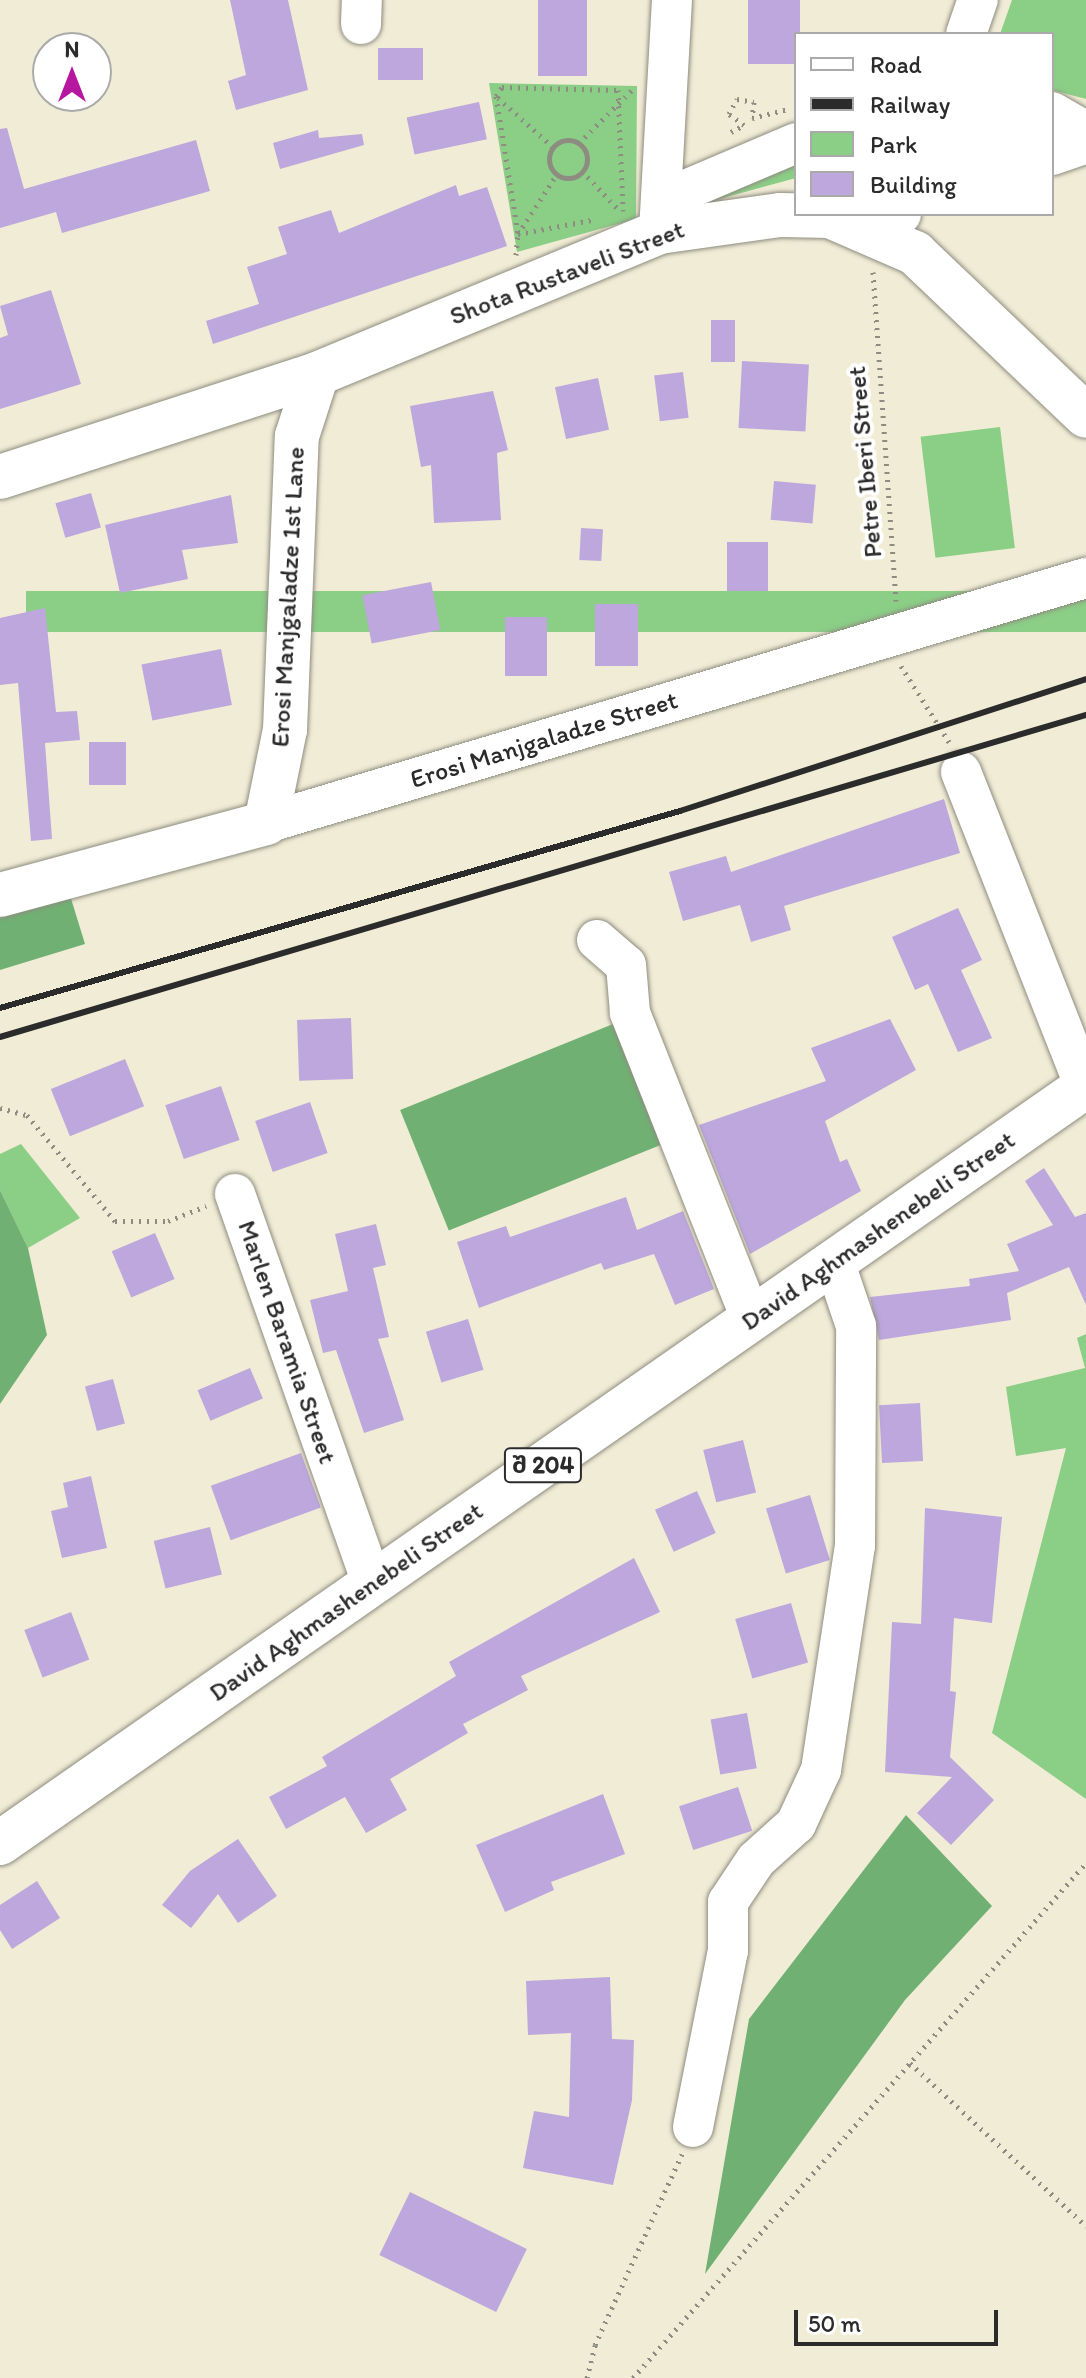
<!DOCTYPE html>
<html>
<head>
<meta charset="utf-8">
<style>
	body { margin:0 }
	#map { position:relative; width:1086px; height:2378px; overflow:hidden; background:#f1ecd5; font-family:Itim,"Noto Sans Georgian",sans-serif }
	div>[style] { position:absolute }
	.green>* { inset:0; background:#8bce86; transform-origin:0 0 }
	.forest>* { inset:0; background:#70b173; transform-origin:0 0 }
	.building>* { inset:0; background:#bda7dc; transform-origin:0 0 }
	.path>* { height:5px; margin-top:-2.5px; transform-origin:0; background:repeating-linear-gradient(90deg,#8e8c80 0 2px,transparent 0 8px) }
	.path>.ring { margin:-2.5px; padding:0; box-sizing:content-box; background:none; border:5px solid #8e8c80; border-radius:50% }
	.roads { filter:drop-shadow(0 0 2px #8e8c80) drop-shadow(0 0 2px #8e8c80) }
	.minor>* { height:40px; margin:-20px; padding:0 20px; transform-origin:20px; border-radius:20px; background:#fff }
	.major>* { height:44px; margin:-22px; padding:0 22px; transform-origin:22px; border-radius:22px; background:#fff }
	.rail>* { height:6px; margin:-3px; padding:0 3px; transform-origin:3px; border-radius:3px; background:#2b2b2b }
	span { translate:-50% -50%; white-space:nowrap; text-align:center; line-height:1.15; -webkit-text-stroke:8px #fff; paint-order:stroke }
	.shield-label span { padding:2px 6px; background:#fff; border:2px solid; border-radius:6px; -webkit-text-stroke-width:0 }
	.shield-label { font-size:24px; color:#2b2b2b; font-weight:700 }
	.street-label { font-size:26px; color:#2b2b2b }
	.legend { position:absolute; left:794px; top:32px; width:260px; height:184px; box-sizing:border-box; background:#fff; border:2px solid #aaa; margin:0; padding:10px 14px; list-style:none; font-size:24px; color:#2b2b2b }
	.legend li { display:flex; align-items:center; gap:16px; height:40px }
	.legend b { width:40px; border:2px solid #aaa }
	.north { position:absolute; left:32px; top:32px; width:80px; height:80px; box-sizing:border-box; background:#fff; border:2px solid #aaa; border-radius:50%; rotate:0deg; font-size:22px; font-weight:700; line-height:32px; text-align:center; color:#2b2b2b }
	.north::after { content:''; display:block; margin:auto; width:28px; height:36px; background:#b5179e; clip-path:polygon(50% 0,100% 100%,50% 72%,0 100%) }
	.scale { position:absolute; left:794px; top:2310px; width:204px; height:36px; box-sizing:border-box; border:4px solid #2b2b2b; border-top:0; padding-left:10px; font-size:24px; line-height:28px; white-space:nowrap; color:#2b2b2b; -webkit-text-stroke:6px #fff; paint-order:stroke }
</style>
</head>
<body>
<div id="map">
	<div class="green">
		<i style="clip-path:polygon(1012px 0,1086px 0,1086px 99px,1052px 90px,1052px 34px,1000px 34px)"></i>
		<i style="clip-path:polygon(489px 83px,637px 86px,636px 219px,517px 252px)"></i>
		<i style="clip-path:polygon(796px 158px,796px 178px,708px 202px,705px 196px)"></i>
		<i style="left:1000px;top:427px;width:122px;height:80px;rotate:83deg"></i>
		<i style="left:1086px;top:591px;width:41px;height:1060px;rotate:90deg"></i>
		<i style="clip-path:polygon(21px 1144px,80px 1218px,28px 1248px,0 1190px,0 1154px)"></i>
		<i style="clip-path:polygon(1086px 1334px,1086px 1799px,992px 1733px,1066px 1448px,1016px 1456px,1006px 1387px,1085px 1368px,1077px 1338px)"></i>
	</div>
	<div class="forest">
		<i style="clip-path:polygon(69px 892px,85px 944px,0 970px,0 911px)"></i>
		<i style="left:618px;top:1022px;width:130px;height:235px;rotate:68deg"></i>
		<i style="clip-path:polygon(0 1190px,28px 1248px,47px 1335px,0 1404px)"></i>
		<i style="clip-path:polygon(906px 1815px,992px 1906px,905px 2000px,705px 2274px,749px 2019px)"></i>
	</div>
	<div class="building">
		<i style="clip-path:polygon(230px 0,288px 0,308px 90px,236px 110px,228px 81px,246px 75px)"></i>
		<i style="left:538px;top:0;width:49px;height:76px"></i>
		<i style="left:748px;top:0;width:52px;height:64px"></i>
		<i style="left:378px;top:48px;width:45px;height:32px"></i>
		<i style="left:479px;top:102px;width:38px;height:74px;rotate:78deg"></i>
		<i style="clip-path:polygon(7px 128px,24px 189px,196px 140px,210px 191px,62px 233px,56px 212px,0 228px,0 129px)"></i>
		<i style="clip-path:polygon(318px 130px,319px 138px,362px 134px,364px 145px,280px 169px,273px 143px)"></i>
		<i style="clip-path:polygon(456px 185px,459px 196px,487px 187px,507px 246px,213px 344px,206px 321px,259px 304px,247px 267px,287px 254px,278px 227px,331px 210px,339px 233px)"></i>
		<i style="clip-path:polygon(51px 290px,81px 384px,0 409px,0 338px,8px 335px,0 306px)"></i>
		<i style="left:711px;top:320px;width:24px;height:42px"></i>
		<i style="left:742px;top:361px;width:67px;height:67px;rotate:3deg"></i>
		<i style="left:683px;top:372px;width:46px;height:29px;rotate:83deg"></i>
		<i style="left:598px;top:378px;width:53px;height:44px;rotate:78deg"></i>
		<i style="clip-path:polygon(493px 391px,508px 450px,497px 453px,501px 520px,434px 523px,431px 465px,421px 467px,410px 406px)"></i>
		<i style="left:774px;top:481px;width:42px;height:39px;rotate:5deg"></i>
		<i style="left:91px;top:493px;width:36px;height:37px;rotate:74deg"></i>
		<i style="clip-path:polygon(231px 495px,238px 543px,182px 550px,188px 579px,120px 593px,105px 525px)"></i>
		<i style="left:581px;top:528px;width:22px;height:32px;rotate:3deg"></i>
		<i style="left:727px;top:542px;width:41px;height:49px"></i>
		<i style="left:431px;top:582px;width:49px;height:70px;rotate:79deg"></i>
		<i style="left:595px;top:604px;width:43px;height:62px"></i>
		<i style="clip-path:polygon(45px 608px,56px 712px,77px 711px,80px 740px,45px 743px,52px 839px,31px 841px,18px 683px,0 685px,0 618px)"></i>
		<i style="left:505px;top:617px;width:42px;height:59px"></i>
		<i style="left:221px;top:649px;width:57px;height:81px;rotate:79deg"></i>
		<i style="left:89px;top:742px;width:37px;height:43px"></i>
		<i style="clip-path:polygon(944px 799px,960px 853px,784px 906px,791px 930px,751px 942px,740px 905px,683px 921px,669px 872px,726px 856px,731px 872px)"></i>
		<i style="clip-path:polygon(958px 908px,982px 960px,961px 970px,992px 1038px,958px 1052px,928px 984px,915px 990px,892px 937px)"></i>
		<i style="left:351px;top:1018px;width:61px;height:54px;rotate:88deg"></i>
		<i style="clip-path:polygon(890px 1019px,916px 1070px,825px 1121px,840px 1162px,847px 1159px,861px 1191px,750px 1254px,699px 1125px,826px 1081px,811px 1048px)"></i>
		<i style="left:125px;top:1059px;width:51px;height:80px;rotate:68deg"></i>
		<i style="left:221px;top:1086px;width:57px;height:59px;rotate:71deg"></i>
		<i style="left:310px;top:1102px;width:54px;height:58px;rotate:71deg"></i>
		<i style="clip-path:polygon(1044px 1168px,1075px 1217px,1086px 1213px,1086px 1305px,1069px 1267px,1007px 1293px,1011px 1320px,879px 1340px,870px 1297px,970px 1286px,969px 1279px,1019px 1271px,1007px 1244px,1053px 1225px,1025px 1181px)"></i>
		<i style="clip-path:polygon(626px 1197px,637px 1230px,683px 1211px,714px 1289px,675px 1305px,654px 1254px,604px 1270px,601px 1263px,479px 1308px,457px 1242px,506px 1226px,510px 1237px)"></i>
		<i style="clip-path:polygon(376px 1224px,386px 1265px,373px 1268px,389px 1337px,378px 1339px,404px 1420px,364px 1433px,336px 1350px,323px 1353px,310px 1300px,348px 1291px,335px 1234px)"></i>
		<i style="left:155px;top:1233px;width:50px;height:47px;rotate:67deg"></i>
		<i style="left:468px;top:1319px;width:53px;height:44px;rotate:73deg"></i>
		<i style="left:250px;top:1368px;width:33px;height:57px;rotate:67deg"></i>
		<i style="left:113px;top:1379px;width:46px;height:29px;rotate:75deg"></i>
		<i style="left:920px;top:1403px;width:58px;height:41px;rotate:87deg"></i>
		<i style="left:743px;top:1440px;width:54px;height:41px;rotate:76deg"></i>
		<i style="left:301px;top:1453px;width:58px;height:96px;rotate:70deg"></i>
		<i style="clip-path:polygon(91px 1476px,107px 1548px,62px 1558px,51px 1511px,68px 1507px,63px 1483px)"></i>
		<i style="left:697px;top:1491px;width:46px;height:46px;rotate:66deg"></i>
		<i style="left:810px;top:1495px;width:68px;height:46px;rotate:73deg"></i>
		<i style="clip-path:polygon(925px 1508px,1002px 1517px,992px 1623px,954px 1618px,950px 1691px,956px 1692px,950px 1757px,994px 1800px,951px 1845px,917px 1813px,952px 1777px,885px 1772px,892px 1622px,921px 1624px)"></i>
		<i style="left:210px;top:1527px;width:49px;height:58px;rotate:76deg"></i>
		<i style="clip-path:polygon(634px 1558px,660px 1612px,521px 1676px,528px 1690px,463px 1724px,468px 1733px,390px 1779px,407px 1810px,366px 1833px,345px 1797px,286px 1829px,269px 1797px,327px 1766px,322px 1757px,456px 1676px,449px 1662px)"></i>
		<i style="left:791px;top:1603px;width:62px;height:58px;rotate:74deg"></i>
		<i style="left:71px;top:1612px;width:51px;height:50px;rotate:69deg"></i>
		<i style="left:747px;top:1713px;width:56px;height:37px;rotate:80deg"></i>
		<i style="left:738px;top:1787px;width:46px;height:62px;rotate:72deg"></i>
		<i style="clip-path:polygon(603px 1794px,625px 1854px,551px 1882px,554px 1890px,505px 1912px,476px 1845px)"></i>
		<i style="clip-path:polygon(238px 1839px,277px 1896px,238px 1923px,218px 1894px,191px 1928px,162px 1905px,190px 1871px)"></i>
		<i style="clip-path:polygon(37px 1881px,60px 1918px,12px 1949px,0 1930px,0 1905px)"></i>
		<i style="clip-path:polygon(610px 1977px,612px 2039px,634px 2040px,632px 2100px,613px 2185px,523px 2168px,534px 2111px,569px 2117px,571px 2033px,528px 2035px,526px 1981px)"></i>
		<i style="left:410px;top:2192px;width:130px;height:70px;rotate:26deg"></i>
	</div>
	<div class="path">
		<i style="left:496px;top:96px;width:140px;rotate:80.9deg"></i>
		<i style="left:518px;top:234px;width:75px;rotate:-10.7deg"></i>
		<i style="left:731px;top:132px;width:15px;rotate:-28deg"></i>
		<i style="left:744px;top:125px;width:19px;rotate:-144deg"></i>
		<i style="left:729px;top:114px;width:17px;rotate:-62deg"></i>
		<i style="left:737px;top:99px;width:17px;rotate:10deg"></i>
		<i style="left:754px;top:102px;width:16px;rotate:97deg"></i>
		<i style="left:752px;top:118px;width:38px;rotate:-14deg"></i>
		<i class="ring" style="left:549px;top:140px;width:33px;height:33px"></i>
		<i style="left:579px;top:143px;width:79px;rotate:-45deg"></i>
		<i style="left:553px;top:147px;width:76px;rotate:-138.2deg"></i>
		<i style="left:496px;top:96px;width:11px;rotate:-56deg"></i>
		<i style="left:502px;top:87px;width:116px;rotate:1.5deg"></i>
		<i style="left:618px;top:90px;width:121px;rotate:87.6deg"></i>
		<i style="left:582px;top:171px;width:54px;rotate:46.5deg"></i>
		<i style="left:516px;top:255px;width:21px;rotate:-85deg"></i>
		<i style="left:518px;top:234px;width:72px;rotate:-57deg"></i>
		<i style="left:873px;top:272px;width:330px;rotate:86deg"></i>
		<i style="left:901px;top:666px;width:90px;rotate:57.7deg"></i>
		<i style="left:0;top:1108px;width:28px;rotate:15deg"></i>
		<i style="left:27px;top:1115px;width:138px;rotate:50.3deg"></i>
		<i style="left:115px;top:1221px;width:53px"></i>
		<i style="left:168px;top:1221px;width:41px;rotate:-21.5deg"></i>
		<i style="left:910px;top:2063px;width:240px;rotate:42.8deg"></i>
		<i style="left:587px;top:2378px;width:34px;rotate:-76deg"></i>
		<i style="left:595px;top:2345px;width:210px;rotate:-65.5deg"></i>
		<i style="left:633px;top:2378px;width:686px;rotate:-48.66deg"></i>
	</div>
	<div class="roads">
		<div class="minor">
			<i style="left:361px;top:24px;width:24px;rotate:-88deg"></i>
			<i style="left:966px;top:34px;width:36px;rotate:-71deg"></i>
			<i style="left:1052px;top:112px;width:39px;rotate:30deg"></i>
			<i style="left:1052px;top:155px;width:36px;rotate:-19deg"></i>
			<i style="left:662px;top:200px;width:146px;rotate:-23deg"></i>
			<i style="left:659px;top:232px;width:232px;rotate:-86.8deg"></i>
			<i style="left:878px;top:232px;width:29px;rotate:-38deg"></i>
			<i style="left:961px;top:772px;width:338px;rotate:68.5deg"></i>
			<i style="left:266px;top:823px;width:856px;rotate:-16.64deg"></i>
			<i style="left:597px;top:940px;width:38px;rotate:41deg"></i>
			<i style="left:626px;top:965px;width:48px;rotate:85.2deg"></i>
			<i style="left:630px;top:1013px;width:329px;rotate:68.4deg"></i>
			<i style="left:235px;top:1194px;width:413px;rotate:70.6deg"></i>
			<i style="left:693px;top:2127px;width:179px;rotate:-78.8deg"></i>
			<i style="left:728px;top:1951px;width:49px;rotate:-90deg"></i>
			<i style="left:728px;top:1902px;width:50px;rotate:-56.3deg"></i>
			<i style="left:756px;top:1860px;width:54px;rotate:-42deg"></i>
			<i style="left:796px;top:1824px;width:60px;rotate:-65.2deg"></i>
			<i style="left:821px;top:1770px;width:227px;rotate:-81.4deg"></i>
			<i style="left:855px;top:1546px;width:220px;rotate:-89.7deg"></i>
			<i style="left:856px;top:1326px;width:69px;rotate:-108.7deg"></i>
		</div>
		<div class="major">
			<i style="left:0;top:477px;width:333px;rotate:-18deg"></i>
			<i style="left:317px;top:374px;width:370px;rotate:-22.5deg"></i>
			<i style="left:659px;top:232px;width:122px;rotate:-8deg"></i>
			<i style="left:780px;top:215px;width:50px;rotate:1.1deg"></i>
			<i style="left:830px;top:216px;width:93px;rotate:23.5deg"></i>
			<i style="left:915px;top:253px;width:236px;rotate:43.6deg"></i>
			<i style="left:0;top:895px;width:276px;rotate:-15.1deg"></i>
			<i style="left:266px;top:823px;width:95px;rotate:-78.5deg"></i>
			<i style="left:285px;top:730px;width:294px;rotate:-87.7deg"></i>
			<i style="left:297px;top:436px;width:65px;rotate:-72.1deg"></i>
			<i style="left:0;top:1843px;width:1324px;rotate:-34.88deg"></i>
		</div>
	</div>
	<div class="rail">
		<i style="left:0;top:1008px;width:708px;rotate:-16.16deg"></i>
		<i style="left:680px;top:811px;width:427px;rotate:-18deg"></i>
		<i style="left:0;top:1037px;width:1133px;rotate:-16.52deg"></i>
	</div>
	<div class="shield-label">
		<span style="left:543px;top:1465px">შ 204</span>
	</div>
	<div class="street-label">
		<span style="left:567px;top:273px;rotate:-21deg">Shota Rustaveli Street</span>
		<span style="left:865px;top:462px;rotate:-95deg">Petre Iberi Street</span>
		<span style="left:288px;top:597px;rotate:-87deg">Erosi Manjgaladze 1st Lane</span>
		<span style="left:544px;top:740px;rotate:-17deg">Erosi Manjgaladze Street</span>
		<span style="left:878px;top:1231px;rotate:-35deg">David Aghmashenebeli Street</span>
		<span style="left:287px;top:1342px;rotate:71deg">Marlen Baramia Street</span>
		<span style="left:346px;top:1602px;rotate:-35deg">David Aghmashenebeli Street</span>
	</div>
	<ul class="legend">
	<li><b style="height:10px;background:#fff"></b>Road</li>
	<li><b style="height:10px;background:#2b2b2b"></b>Railway</li>
	<li><b style="height:22px;background:#8bce86"></b>Park</li>
	<li><b style="height:22px;background:#bda7dc"></b>Building</li>
	</ul>
	<div class="north">N</div>
	<div class="scale">50 m</div>
</div>
</body>
</html>
